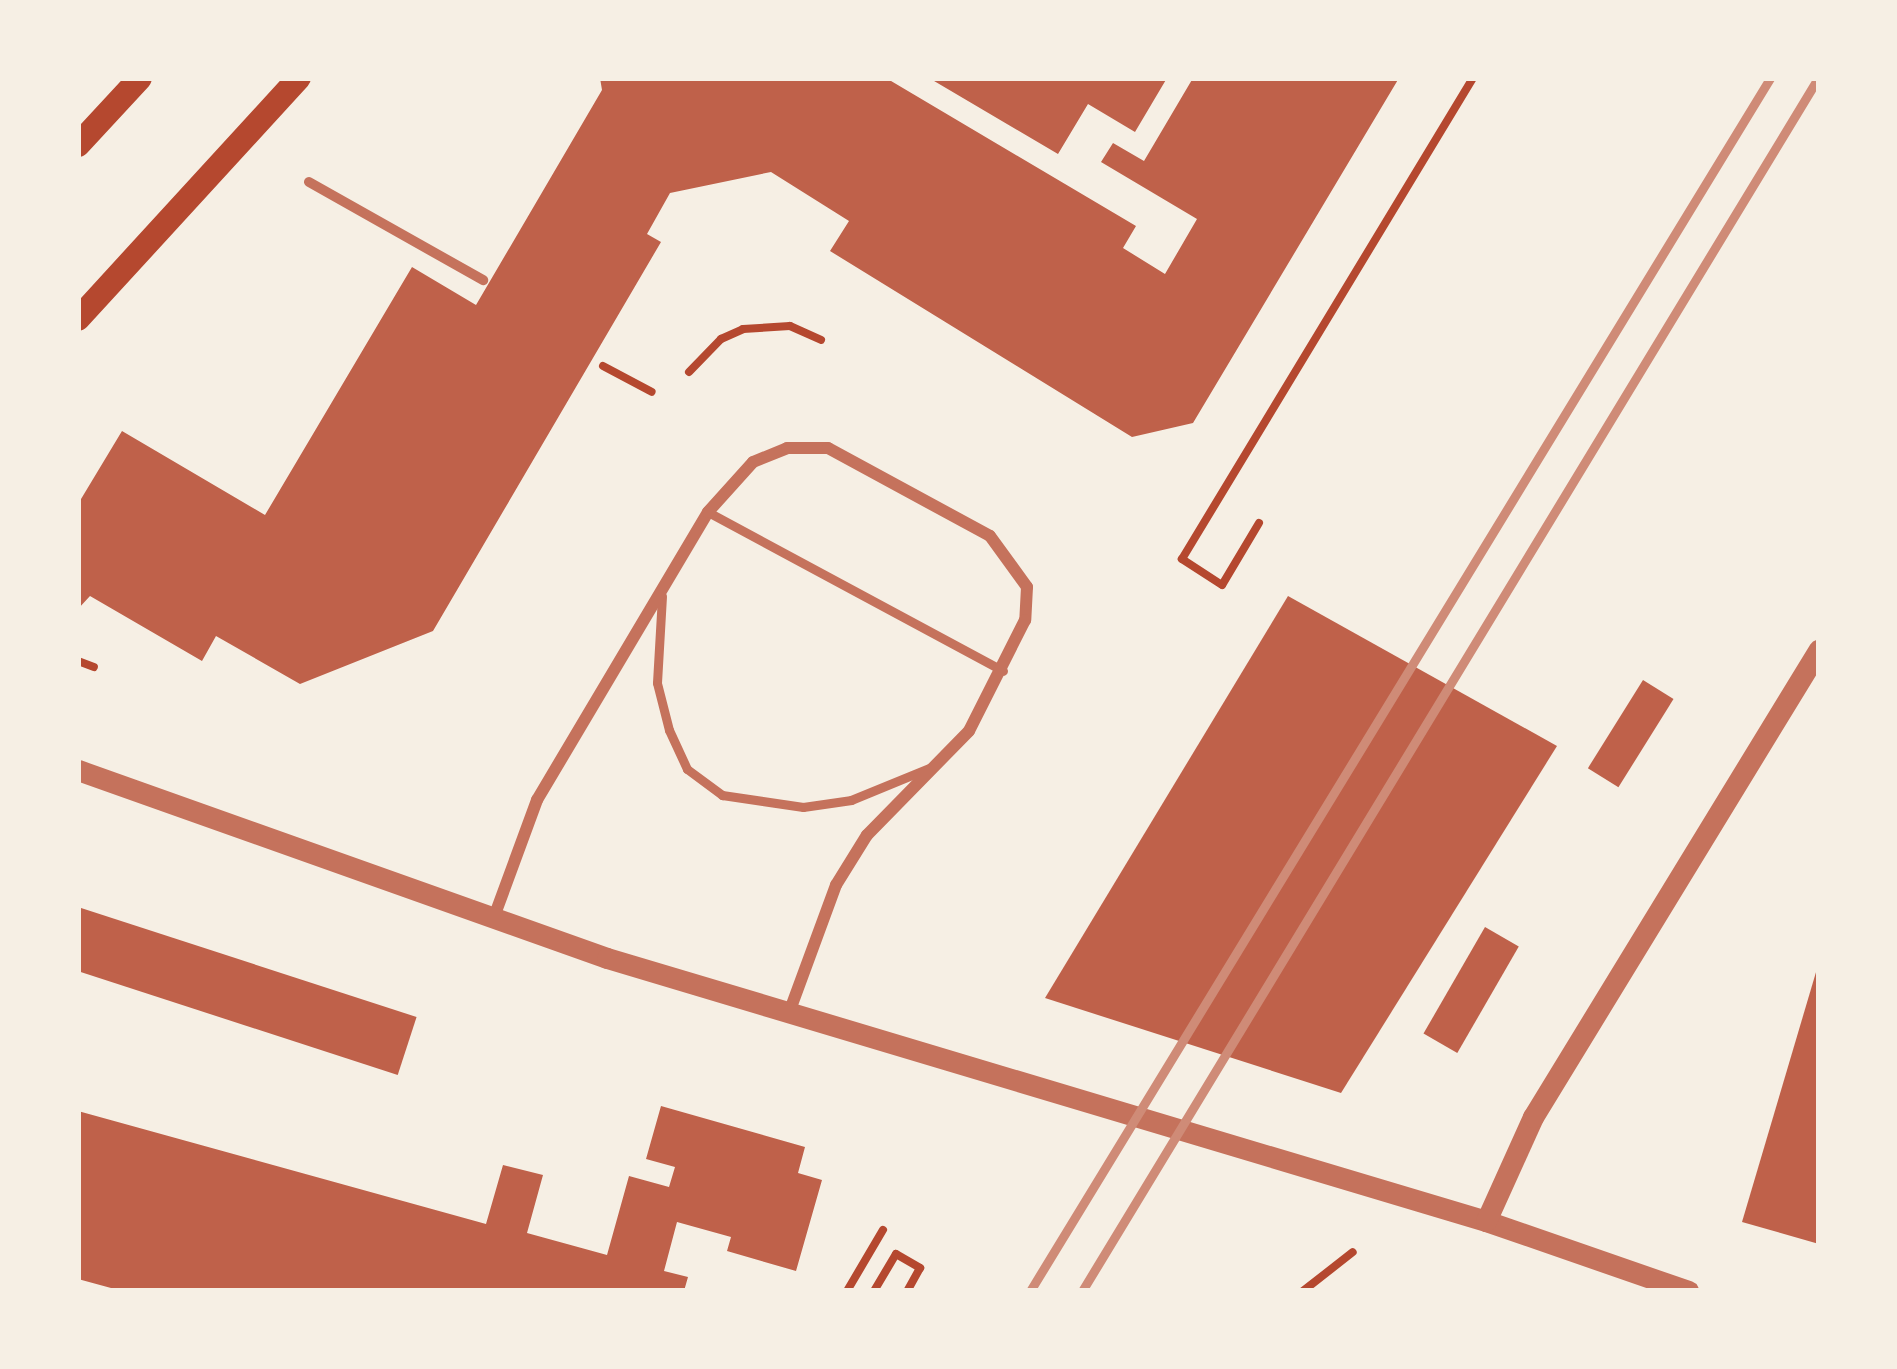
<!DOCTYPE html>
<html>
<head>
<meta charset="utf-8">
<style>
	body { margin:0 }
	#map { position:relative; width:1897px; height:1369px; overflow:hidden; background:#f6efe4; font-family:Inter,sans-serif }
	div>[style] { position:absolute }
	.building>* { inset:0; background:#bf614a; transform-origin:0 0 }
	.path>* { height:8px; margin:-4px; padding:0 4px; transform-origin:4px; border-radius:4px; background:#b5482f }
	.service>* { height:9px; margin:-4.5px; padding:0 4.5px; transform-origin:4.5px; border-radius:4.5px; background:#c5725c }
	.pedestrian>* { height:10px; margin:-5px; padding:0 5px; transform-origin:5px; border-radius:5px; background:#c5725c }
	.minor>* { height:12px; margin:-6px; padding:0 6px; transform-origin:6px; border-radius:6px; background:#c5725c }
	.tertiary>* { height:21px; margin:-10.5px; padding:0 10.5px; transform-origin:10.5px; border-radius:10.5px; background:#c5725c }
	.secondary>* { height:24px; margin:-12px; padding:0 12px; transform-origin:12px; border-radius:12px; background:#b5482f }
	.rail>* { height:9px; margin:-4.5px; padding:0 4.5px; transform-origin:4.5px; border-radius:4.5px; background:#cf8b77 }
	span { translate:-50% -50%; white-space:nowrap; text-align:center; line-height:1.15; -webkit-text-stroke:12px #f6efe4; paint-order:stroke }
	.frame { position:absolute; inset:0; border:81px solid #f6efe4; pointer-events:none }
</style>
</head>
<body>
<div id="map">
	<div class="building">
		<i style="clip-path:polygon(600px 78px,886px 78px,1136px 226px,1123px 248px,1165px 274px,1197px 219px,1101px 162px,1113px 143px,1144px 161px,1193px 78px,1399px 78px,1193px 423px,1132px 437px,830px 251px,849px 221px,771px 172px,670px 193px,647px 234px,661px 242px,433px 631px,300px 684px,216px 636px,202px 661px,90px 596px,78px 609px,78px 504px,122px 431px,265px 515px,412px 267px,476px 305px,602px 90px)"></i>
		<i style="clip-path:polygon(929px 78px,1167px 78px,1135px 132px,1088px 104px,1058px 154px)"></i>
		<i style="clip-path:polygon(1288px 596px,1557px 746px,1341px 1093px,1045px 998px)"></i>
		<i style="left:1643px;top:680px;width:36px;height:104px;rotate:32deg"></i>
		<i style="left:78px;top:907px;width:356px;height:61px;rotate:18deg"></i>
		<i style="left:1485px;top:927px;width:39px;height:123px;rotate:30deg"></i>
		<i style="clip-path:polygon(1819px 962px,1819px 1244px,1742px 1222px)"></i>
		<i style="clip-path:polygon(661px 1106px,805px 1147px,798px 1173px,822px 1180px,796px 1271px,727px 1251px,731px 1237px,677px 1222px,664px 1271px,688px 1277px,684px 1291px,122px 1291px,78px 1279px,78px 1111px,486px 1224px,503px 1165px,543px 1175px,527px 1233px,607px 1255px,629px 1176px,669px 1187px,675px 1167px,646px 1159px)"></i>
	</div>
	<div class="path">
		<i style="left:603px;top:366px;width:55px;rotate:28deg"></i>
		<i style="left:689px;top:372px;width:46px;rotate:-45.9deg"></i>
		<i style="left:721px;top:339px;width:24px;rotate:-24deg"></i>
		<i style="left:743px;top:329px;width:47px;rotate:-3.7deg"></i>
		<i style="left:790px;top:326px;width:34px;rotate:24deg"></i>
		<i style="left:1259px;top:523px;width:72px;rotate:120.8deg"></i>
		<i style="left:1222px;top:585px;width:48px;rotate:-147deg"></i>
		<i style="left:1182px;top:559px;width:562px;rotate:-58.83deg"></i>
		<i style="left:78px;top:661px;width:17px;rotate:21deg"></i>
		<i style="left:847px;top:1291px;width:71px;rotate:-59.5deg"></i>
		<i style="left:874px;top:1291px;width:43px;rotate:-59.3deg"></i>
		<i style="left:896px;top:1254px;width:28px;rotate:30deg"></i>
		<i style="left:920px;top:1268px;width:26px;rotate:119deg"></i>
		<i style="left:1303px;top:1291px;width:63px;rotate:-38deg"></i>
	</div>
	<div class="service">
		<i style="left:708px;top:512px;width:335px;rotate:28.3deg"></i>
		<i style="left:662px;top:596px;width:87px;rotate:93.3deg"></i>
		<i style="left:657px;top:683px;width:49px;rotate:75.7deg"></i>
		<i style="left:669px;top:730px;width:43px;rotate:65.2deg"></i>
		<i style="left:687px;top:769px;width:44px;rotate:36.6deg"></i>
		<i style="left:722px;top:795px;width:82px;rotate:8.4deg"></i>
		<i style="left:803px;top:807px;width:49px;rotate:-8.3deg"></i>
		<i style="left:851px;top:800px;width:84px;rotate:-22.3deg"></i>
	</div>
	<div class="pedestrian">
		<i style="left:309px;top:182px;width:200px;rotate:29.4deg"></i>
	</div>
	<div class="minor">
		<i style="left:494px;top:917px;width:125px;rotate:-69.8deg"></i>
		<i style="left:537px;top:800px;width:335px;rotate:-59.3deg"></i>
		<i style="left:708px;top:512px;width:67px;rotate:-48deg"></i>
		<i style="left:753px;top:462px;width:37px;rotate:-22deg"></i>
		<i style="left:787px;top:448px;width:41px"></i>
		<i style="left:828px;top:448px;width:184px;rotate:28.5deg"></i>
		<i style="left:990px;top:536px;width:63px;rotate:54deg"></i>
		<i style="left:1027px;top:587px;width:33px;rotate:93deg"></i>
		<i style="left:1025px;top:620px;width:124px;rotate:116.8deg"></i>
		<i style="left:969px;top:731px;width:146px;rotate:134.4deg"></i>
		<i style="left:867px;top:835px;width:59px;rotate:121.8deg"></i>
		<i style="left:836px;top:885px;width:136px;rotate:110.2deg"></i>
	</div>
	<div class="tertiary">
		<i style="left:78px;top:770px;width:561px;rotate:19.56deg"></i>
		<i style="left:607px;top:958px;width:918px;rotate:16.66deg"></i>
		<i style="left:1486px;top:1221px;width:214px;rotate:19.1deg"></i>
		<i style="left:1486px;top:1221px;width:114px;rotate:-65.7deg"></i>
		<i style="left:1533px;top:1117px;width:548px;rotate:-58.57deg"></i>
	</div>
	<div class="secondary">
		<i style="left:78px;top:145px;width:91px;rotate:-47.2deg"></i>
		<i style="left:78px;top:319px;width:327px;rotate:-47.5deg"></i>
	</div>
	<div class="rail">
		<i style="left:1030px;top:1291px;width:1421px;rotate:-58.61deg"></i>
		<i style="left:1082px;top:1291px;width:1419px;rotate:-58.75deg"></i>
	</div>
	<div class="frame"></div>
</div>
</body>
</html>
